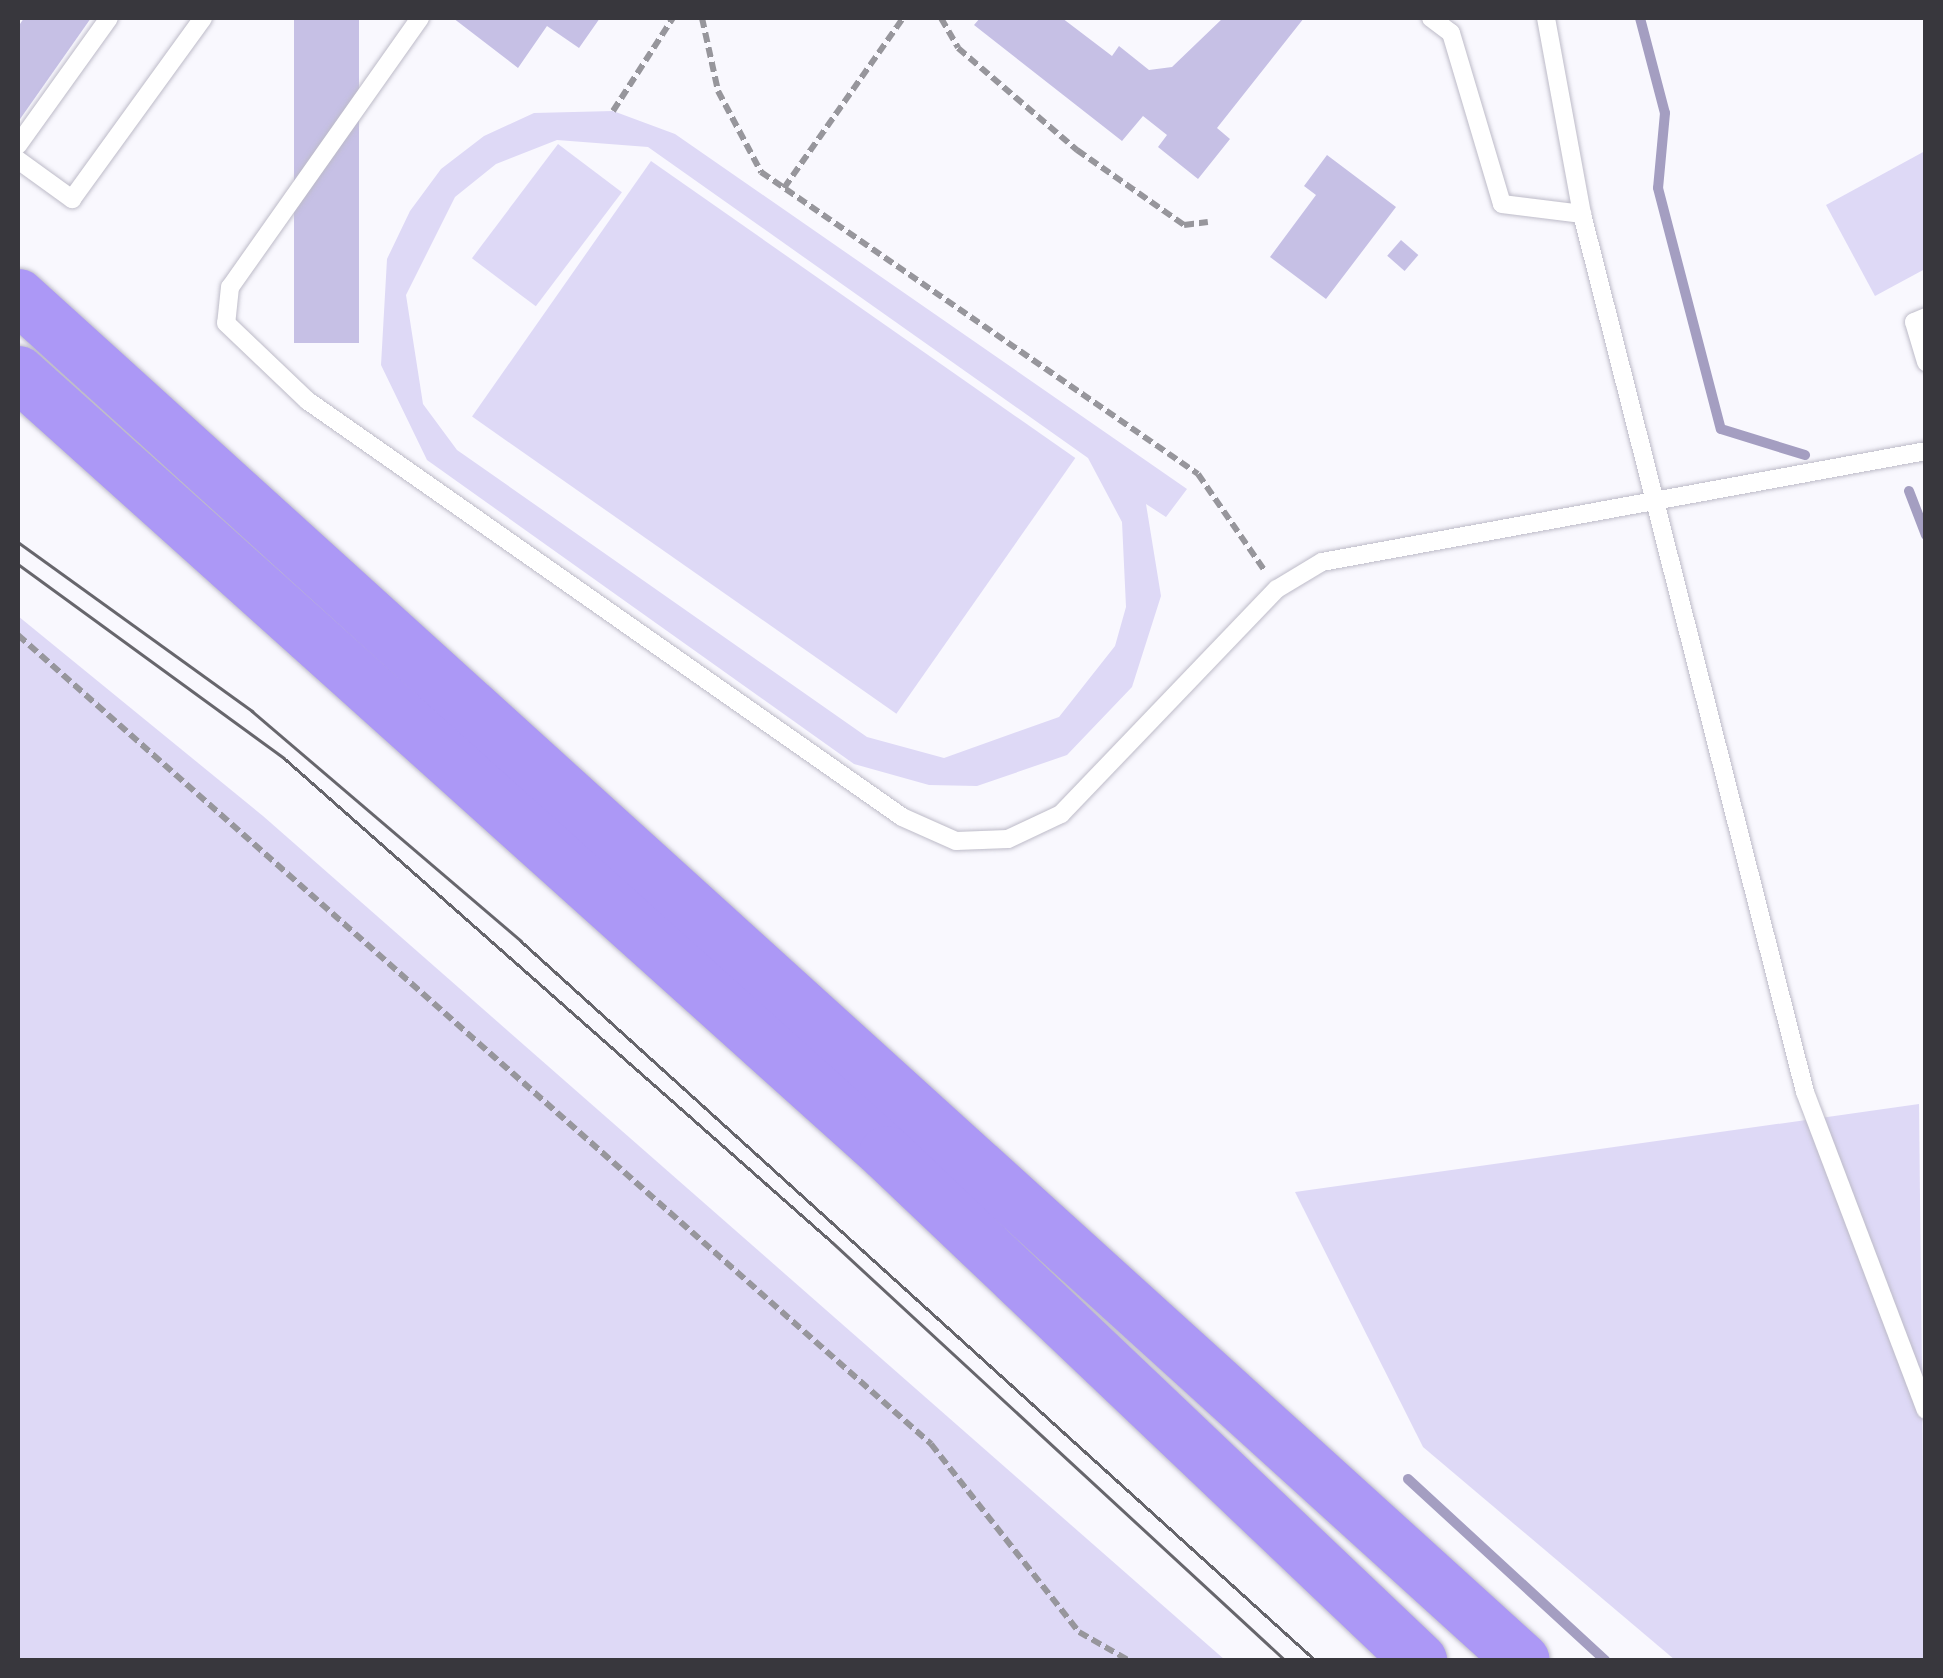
<!DOCTYPE html>
<html>
<head>
<meta charset="utf-8">
<style>
	body { margin:0 }
	#map { position:relative; width:1943px; height:1678px; overflow:hidden; background:#f9f8fe; font-family:"Playfair Display",serif }
	div>[style] { position:absolute }
	.green>* { inset:0; background:#ded9f6; transform-origin:0 0 }
	.stream>* { height:10px; margin:-5px; padding:0 5px; transform-origin:5px; border-radius:5px; background:#a49ec1 }
	.building>* { inset:0; background:#c6c0e5; transform-origin:0 0 }
	.path>* { height:6px; margin-top:-3px; transform-origin:0; background:repeating-linear-gradient(90deg,#97969c 0 10px,transparent 0 15px) }
	.roads { filter:drop-shadow(0 0 2px #bdbbc8) drop-shadow(0 0 2px #bdbbc8) }
	.lane>* { height:18px; margin:-9px; padding:0 9px; transform-origin:9px; border-radius:9px; background:#fff }
	.highway>* { height:55px; margin:-27.5px; padding:0 27.5px; transform-origin:27.5px; border-radius:27.5px; background:#ac98f6 }
	.tram>* { height:2.5px; margin:-1.25px; padding:0 1.25px; transform-origin:1.25px; border-radius:1.25px; background:#67666c }
	span { translate:-50% -50%; white-space:nowrap; text-align:center; line-height:1.15; -webkit-text-stroke:8px #fff; paint-order:stroke }
	.frame { position:absolute; inset:0; border:20px solid #38373d; pointer-events:none }
</style>
</head>
<body>
<div id="map">
	<div class="green">
		<i style="clip-path:polygon(evenodd,613px 111px,675px 134px,1187px 489px,1166px 517px,1146px 504px,1161px 596px,1132px 687px,1067px 755px,977px 786px,929px 785px,854px 764px,427px 460px,381px 365px,387px 259px,410px 211px,441px 169px,484px 136px,534px 113px,613px 111px,557px 140px,648px 147px,1088px 458px,1122px 522px,1126px 607px,1115px 646px,1059px 717px,944px 758px,867px 737px,457px 450px,423px 404px,406px 295px,455px 197px,496px 164px,557px 140px)"></i>
		<i style="left:558px;top:144px;width:80px;height:143px;rotate:37deg"></i>
		<i style="clip-path:polygon(1925px 151px,1925px 269px,1875px 296px,1826px 205px)"></i>
		<i style="left:651px;top:161px;width:518px;height:312px;rotate:35deg"></i>
		<i style="clip-path:polygon(18px 616px,263px 816px,1225px 1660px,18px 1660px)"></i>
		<i style="clip-path:polygon(1919px 1104px,1925px 1660px,1675px 1660px,1423px 1447px,1295px 1192px)"></i>
	</div>
	<div class="stream">
		<i style="left:1640px;top:18px;width:98px;rotate:75.3deg"></i>
		<i style="left:1665px;top:113px;width:75px;rotate:95.3deg"></i>
		<i style="left:1658px;top:188px;width:249px;rotate:75.4deg"></i>
		<i style="left:1721px;top:429px;width:88px;rotate:17.2deg"></i>
		<i style="left:1909px;top:491px;width:47px;rotate:68.9deg"></i>
		<i style="left:1408px;top:1479px;width:268px;rotate:42.6deg"></i>
	</div>
	<div class="building">
		<i style="clip-path:polygon(24px 18px,91px 18px,18px 122px,18px 27px)"></i>
		<i style="left:294px;top:18px;width:65px;height:325px"></i>
		<i style="clip-path:polygon(453px 18px,600px 18px,579px 48px,547px 26px,518px 68px)"></i>
		<i style="clip-path:polygon(980px 18px,1062px 18px,1112px 56px,1119px 46px,1149px 70px,1172px 67px,1223px 18px,1304px 18px,1217px 128px,1230px 139px,1198px 179px,1158px 147px,1167px 135px,1143px 116px,1122px 141px,974px 25px)"></i>
		<i style="clip-path:polygon(1327px 155px,1396px 207px,1326px 299px,1270px 257px,1316px 195px,1304px 186px)"></i>
		<i style="left:1401px;top:240px;width:23px;height:21px;rotate:41deg"></i>
	</div>
	<div class="path">
		<i style="left:702px;top:18px;width:75px;rotate:77.6deg"></i>
		<i style="left:718px;top:91px;width:92px;rotate:62deg"></i>
		<i style="left:761px;top:172px;width:531px;rotate:34.65deg"></i>
		<i style="left:1198px;top:474px;width:118px;rotate:55.4deg"></i>
		<i style="left:941px;top:18px;width:34px;rotate:60deg"></i>
		<i style="left:958px;top:48px;width:157px;rotate:40.6deg"></i>
		<i style="left:1077px;top:150px;width:131px;rotate:35deg"></i>
		<i style="left:1184px;top:225px;width:24px;rotate:-7deg"></i>
		<i style="left:613px;top:111px;width:111px;rotate:-57.2deg"></i>
		<i style="left:784px;top:188px;width:208px;rotate:-55deg"></i>
		<i style="left:18px;top:635px;width:1220px;rotate:41.54deg"></i>
		<i style="left:931px;top:1444px;width:239px;rotate:51.8deg"></i>
		<i style="left:1079px;top:1632px;width:56px;rotate:29.7deg"></i>
	</div>
	<div class="roads">
		<div class="lane">
			<i style="left:420px;top:18px;width:329px;rotate:125.2deg"></i>
			<i style="left:230px;top:287px;width:36px;rotate:96deg"></i>
			<i style="left:226px;top:323px;width:113px;rotate:43.6deg"></i>
			<i style="left:308px;top:401px;width:725px;rotate:35deg"></i>
			<i style="left:902px;top:817px;width:59px;rotate:24deg"></i>
			<i style="left:956px;top:841px;width:52px;rotate:-2.2deg"></i>
			<i style="left:1008px;top:839px;width:59px;rotate:-25.3deg"></i>
			<i style="left:1061px;top:814px;width:312px;rotate:-46.2deg"></i>
			<i style="left:1277px;top:589px;width:52px;rotate:-31deg"></i>
			<i style="left:1322px;top:562px;width:614px;rotate:-10.41deg"></i>
			<i style="left:1431px;top:18px;width:25px;rotate:37deg"></i>
			<i style="left:1451px;top:33px;width:178px;rotate:73.4deg"></i>
			<i style="left:1502px;top:204px;width:81px;rotate:7.1deg"></i>
			<i style="left:1546px;top:18px;width:199px;rotate:79.6deg"></i>
			<i style="left:1582px;top:214px;width:906px;rotate:75.75deg"></i>
			<i style="left:1805px;top:1092px;width:340px;rotate:69.2deg"></i>
			<i style="left:18px;top:145px;width:156px;rotate:-54.4deg"></i>
			<i style="left:18px;top:160px;width:67px;rotate:35.8deg"></i>
			<i style="left:72px;top:199px;width:223px;rotate:-54.1deg"></i>
			<i style="left:1926px;top:317px;width:13px;rotate:157deg"></i>
			<i style="left:1914px;top:322px;width:42px;rotate:73.3deg"></i>
		</div>
		<div class="highway">
			<i style="left:18px;top:296px;width:2030px;rotate:42.21deg"></i>
			<i style="left:18px;top:373px;width:1167px;rotate:41.94deg"></i>
			<i style="left:886px;top:1153px;width:736px;rotate:43.57deg"></i>
		</div>
	</div>
	<div class="tram">
		<i style="left:18px;top:542px;width:289px;rotate:35.8deg"></i>
		<i style="left:252px;top:711px;width:354px;rotate:40.5deg"></i>
		<i style="left:521px;top:941px;width:1071px;rotate:42.16deg"></i>
		<i style="left:18px;top:564px;width:329px;rotate:36.1deg"></i>
		<i style="left:284px;top:758px;width:731px;rotate:41.45deg"></i>
		<i style="left:832px;top:1242px;width:616px;rotate:42.7deg"></i>
	</div>
	<div class="frame"></div>
</div>
</body>
</html>
